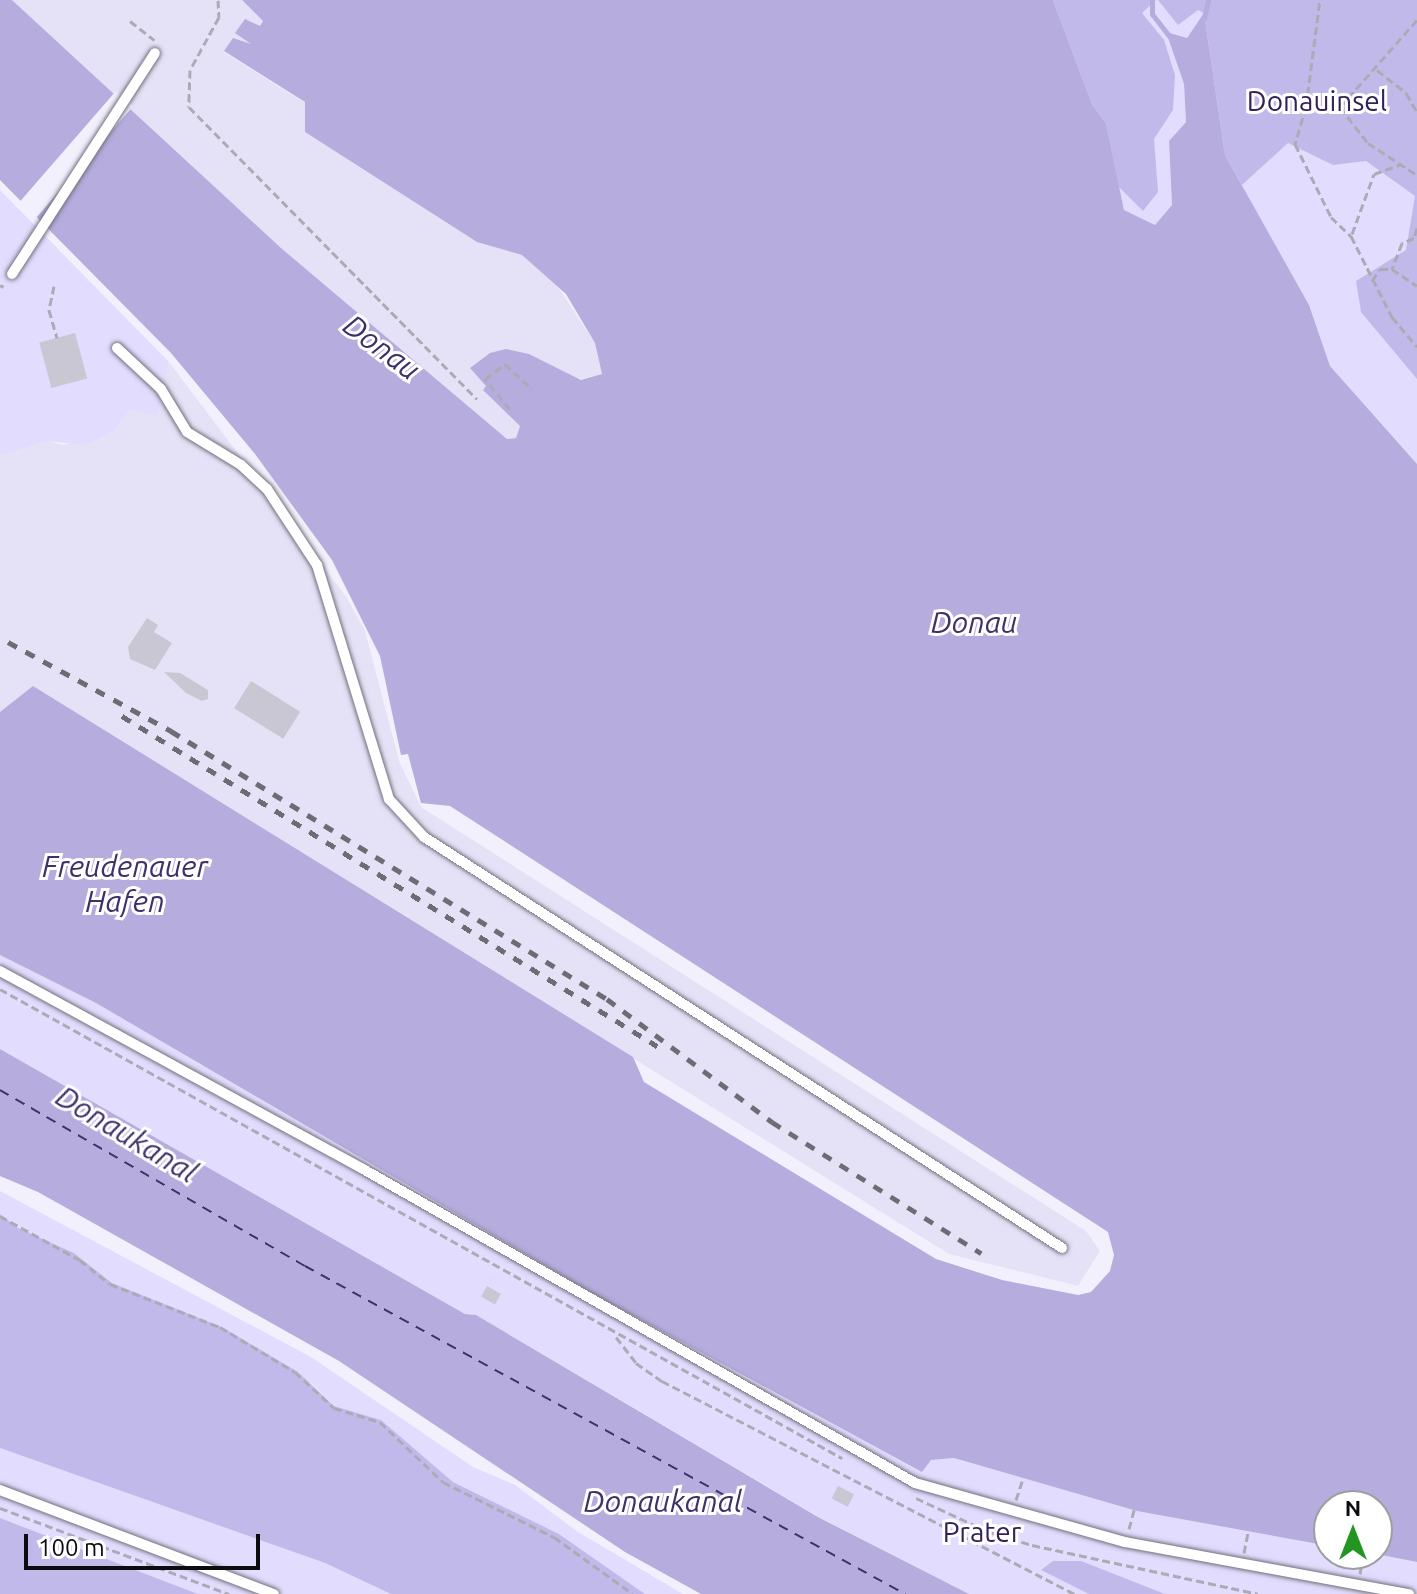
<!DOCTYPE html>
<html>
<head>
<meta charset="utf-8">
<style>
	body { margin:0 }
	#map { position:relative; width:1417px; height:1594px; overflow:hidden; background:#f2f0fd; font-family:Ubuntu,sans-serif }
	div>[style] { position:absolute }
	.built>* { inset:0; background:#e5e2f7 }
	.green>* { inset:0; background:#e2dcfe }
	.forest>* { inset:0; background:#c2b9eb }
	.water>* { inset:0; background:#b6acde }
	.pier>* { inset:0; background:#f2f0fd; transform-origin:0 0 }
	.stream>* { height:5px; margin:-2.5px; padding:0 2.5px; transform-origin:2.5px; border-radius:2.5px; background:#b6acde }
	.ferry>* { height:2px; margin-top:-1px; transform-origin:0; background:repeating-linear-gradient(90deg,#402f6b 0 10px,transparent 0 18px) }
	.building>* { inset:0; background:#c9c7d4; transform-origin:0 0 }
	.path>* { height:3px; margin-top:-1.5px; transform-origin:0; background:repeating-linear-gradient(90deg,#acabb5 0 8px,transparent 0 12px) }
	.roads { filter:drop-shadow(0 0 2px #72707c) drop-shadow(0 0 2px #72707c) }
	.service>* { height:10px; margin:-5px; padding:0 5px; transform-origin:5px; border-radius:5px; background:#fff }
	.rail>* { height:5px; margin-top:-2.5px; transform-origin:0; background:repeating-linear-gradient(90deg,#6d6c74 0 10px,transparent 0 20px) }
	span { translate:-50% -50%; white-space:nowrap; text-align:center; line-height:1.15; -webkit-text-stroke:6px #fff; paint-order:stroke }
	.park-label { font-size:28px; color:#33215c }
	.water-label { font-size:30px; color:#402f6b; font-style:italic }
	.north { position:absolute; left:1313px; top:1490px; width:80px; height:80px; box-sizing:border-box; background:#fff; border:2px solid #9e9e9f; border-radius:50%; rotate:0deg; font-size:22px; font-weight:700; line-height:32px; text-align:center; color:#0c0c10 }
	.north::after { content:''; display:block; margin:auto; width:28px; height:36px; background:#239521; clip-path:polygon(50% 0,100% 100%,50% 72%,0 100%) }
	.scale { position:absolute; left:24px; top:1534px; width:236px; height:36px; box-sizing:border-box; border:4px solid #0c0c10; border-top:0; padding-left:10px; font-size:24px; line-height:28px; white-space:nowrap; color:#0c0c10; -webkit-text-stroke:6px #fff; paint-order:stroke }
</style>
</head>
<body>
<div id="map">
	<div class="built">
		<i style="clip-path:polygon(12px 0,242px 0,263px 21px,248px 47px,233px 38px,224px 52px,305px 103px,305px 132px,477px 242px,522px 255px,552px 278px,595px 343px,602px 374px,580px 380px,529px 354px,483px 389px,520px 426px,516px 438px,507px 439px,281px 248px)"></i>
		<i style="clip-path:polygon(169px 362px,347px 598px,365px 631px,399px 761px,421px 807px,1086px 1231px,1100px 1251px,1078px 1286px,949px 1254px,34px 687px,0 712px,0 456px,48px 441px,63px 445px,113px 432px,131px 409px,161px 389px)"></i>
	</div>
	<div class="green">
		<i style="clip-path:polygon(1053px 0,1417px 0,1417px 464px,1330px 366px,1309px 305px,1225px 155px,1204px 14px,1187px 38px,1166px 33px,1184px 84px,1186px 122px,1169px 141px,1172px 205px,1155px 225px,1124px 210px,1106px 123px)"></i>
		<i style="clip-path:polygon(0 190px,169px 362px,157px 416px,131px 409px,113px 432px,85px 445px,48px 441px,0 456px)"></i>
		<i style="clip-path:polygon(0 955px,96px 1003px,599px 1297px,922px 1472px,930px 1460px,954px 1458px,1137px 1511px,1329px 1546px,1329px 1554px,1376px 1554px,1417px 1562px,1417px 1594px,969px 1594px,819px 1517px,476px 1315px,465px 1314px,0 1049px)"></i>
		<i style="clip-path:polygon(0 1191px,311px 1357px,473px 1467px,515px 1485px,578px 1532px,683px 1594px,645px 1594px,559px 1534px,453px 1482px,381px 1420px,334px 1406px,312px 1384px,222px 1327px,112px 1283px,74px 1253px,18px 1228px,0 1214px)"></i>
		<i style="clip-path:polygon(0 1448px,325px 1563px,391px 1594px,198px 1594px,0 1518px)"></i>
	</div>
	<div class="forest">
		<i style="clip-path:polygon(1053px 0,1156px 0,1142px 13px,1164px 40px,1175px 75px,1173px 110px,1154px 139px,1158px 192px,1143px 211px,1119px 187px,1106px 123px,1092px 104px)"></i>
		<i style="clip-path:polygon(1158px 0,1417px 0,1417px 379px,1361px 312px,1356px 281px,1406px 250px,1415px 196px,1366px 161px,1333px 165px,1288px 143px,1242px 185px,1225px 155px,1204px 13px,1198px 10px,1178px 25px)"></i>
		<i style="clip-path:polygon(0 1214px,18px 1228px,74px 1253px,112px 1283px,222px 1327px,298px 1372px,334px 1406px,381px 1420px,453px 1482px,559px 1534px,645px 1594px,391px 1594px,325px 1563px,0 1448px)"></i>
		<i style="clip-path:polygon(0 1518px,198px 1594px,0 1594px)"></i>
		<i style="clip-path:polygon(1053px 1561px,1081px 1561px,1165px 1594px,1089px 1594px,1041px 1570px)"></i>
	</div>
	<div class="water">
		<i style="clip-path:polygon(0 0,12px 0,281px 248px,507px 439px,516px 438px,520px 426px,483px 390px,486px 386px,470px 368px,490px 353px,506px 349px,529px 354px,581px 380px,602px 374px,595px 343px,566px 294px,522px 255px,477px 242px,305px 132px,305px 102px,224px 51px,233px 38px,251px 44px,235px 33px,245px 19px,260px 26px,263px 21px,242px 0,1053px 0,1092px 104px,1106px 123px,1124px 210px,1155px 225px,1172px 205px,1169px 141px,1186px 122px,1184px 84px,1166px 32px,1187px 38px,1204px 13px,1225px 155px,1309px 305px,1330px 366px,1417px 464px,1417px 1562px,1376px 1554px,1377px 1506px,1329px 1506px,1329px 1546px,1137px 1511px,954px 1458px,931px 1460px,922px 1472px,599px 1297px,96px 1003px,0 955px,0 712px,33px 686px,633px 1057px,644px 1082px,936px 1259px,1002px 1280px,1078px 1295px,1091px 1292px,1110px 1271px,1114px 1255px,1108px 1232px,450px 806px,421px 803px,408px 754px,401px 755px,380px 656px,332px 560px,255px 454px,171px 353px,0 180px)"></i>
		<i style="clip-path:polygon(0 1049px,465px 1314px,476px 1315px,818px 1517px,969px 1594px,701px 1594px,625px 1552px,339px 1361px,38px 1192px,0 1176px)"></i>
	</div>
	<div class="pier">
		<i style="left:116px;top:91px;width:23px;height:153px;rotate:41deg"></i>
	</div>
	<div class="stream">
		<i style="left:1152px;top:0;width:14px;rotate:90deg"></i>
		<i style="left:1152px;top:14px;width:29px;rotate:52deg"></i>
		<i style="left:1204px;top:18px;width:18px;rotate:-77deg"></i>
	</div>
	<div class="ferry">
		<i style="left:0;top:1090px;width:352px;rotate:30deg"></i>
		<i style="left:305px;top:1266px;width:684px;rotate:28.66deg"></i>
	</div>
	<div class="building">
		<i style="left:75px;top:333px;width:47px;height:37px;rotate:75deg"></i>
		<i style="clip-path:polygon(147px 618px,158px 625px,154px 632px,172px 643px,155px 670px,130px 659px,128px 647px)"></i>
		<i style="clip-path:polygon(164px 672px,180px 673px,208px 690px,208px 699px,202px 701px,186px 693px)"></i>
		<i style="left:251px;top:681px;width:58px;height:32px;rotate:32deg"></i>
		<i style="left:487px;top:1286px;width:16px;height:12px;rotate:30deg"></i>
		<i style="left:838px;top:1486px;width:18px;height:14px;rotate:27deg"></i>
	</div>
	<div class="path">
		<i style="left:218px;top:0;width:17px;rotate:87deg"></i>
		<i style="left:219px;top:17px;width:60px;rotate:118.7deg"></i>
		<i style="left:190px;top:70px;width:37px;rotate:92deg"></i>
		<i style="left:189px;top:107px;width:410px;rotate:45.4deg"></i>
		<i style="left:1417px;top:20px;width:116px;rotate:131.5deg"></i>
		<i style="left:1340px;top:107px;width:34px;rotate:-178deg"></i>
		<i style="left:1306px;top:106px;width:40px;rotate:106deg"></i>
		<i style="left:1295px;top:144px;width:81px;rotate:63.7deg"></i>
		<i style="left:1331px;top:217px;width:28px;rotate:44deg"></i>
		<i style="left:1351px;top:236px;width:91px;rotate:63.2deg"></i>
		<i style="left:1392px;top:317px;width:39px;rotate:50deg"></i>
		<i style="left:130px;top:21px;width:31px;rotate:38deg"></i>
		<i style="left:1377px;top:70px;width:37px;rotate:38deg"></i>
		<i style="left:1406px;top:93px;width:22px;rotate:60deg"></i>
		<i style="left:1306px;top:106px;width:107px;rotate:-82.5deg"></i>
		<i style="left:1340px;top:107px;width:46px;rotate:52.1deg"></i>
		<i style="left:1368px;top:143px;width:59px;rotate:33.1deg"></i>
		<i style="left:1417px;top:228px;width:10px;rotate:107deg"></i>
		<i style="left:1414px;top:238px;width:13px;rotate:157deg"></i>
		<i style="left:1402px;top:243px;width:28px;rotate:111deg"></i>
		<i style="left:1392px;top:269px;width:30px;rotate:34deg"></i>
		<i style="left:1352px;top:234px;width:64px;rotate:-69.9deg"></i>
		<i style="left:1374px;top:174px;width:29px;rotate:-20deg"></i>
		<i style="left:1372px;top:281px;width:14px;rotate:-56deg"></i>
		<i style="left:1380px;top:269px;width:12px"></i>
		<i style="left:0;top:285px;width:4px;rotate:27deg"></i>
		<i style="left:54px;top:286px;width:25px;rotate:102deg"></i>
		<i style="left:49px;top:310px;width:29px;rotate:74deg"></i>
		<i style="left:510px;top:409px;width:39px;rotate:-130deg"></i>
		<i style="left:485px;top:379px;width:25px;rotate:-37deg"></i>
		<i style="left:505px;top:364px;width:37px;rotate:43deg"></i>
		<i style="left:0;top:989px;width:964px;rotate:29.12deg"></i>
		<i style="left:0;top:1216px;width:91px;rotate:28.8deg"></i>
		<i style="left:80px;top:1260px;width:38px;rotate:39deg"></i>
		<i style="left:110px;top:1284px;width:118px;rotate:21.4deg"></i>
		<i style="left:220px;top:1327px;width:87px;rotate:31deg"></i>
		<i style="left:295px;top:1372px;width:53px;rotate:42.7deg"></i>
		<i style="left:334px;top:1408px;width:48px;rotate:16.9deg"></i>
		<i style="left:380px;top:1422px;width:87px;rotate:43.6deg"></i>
		<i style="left:443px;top:1482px;width:124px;rotate:26.4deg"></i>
		<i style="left:554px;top:1537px;width:97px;rotate:35.8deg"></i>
		<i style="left:616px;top:1337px;width:33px;rotate:52deg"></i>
		<i style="left:636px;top:1363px;width:32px;rotate:35deg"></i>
		<i style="left:662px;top:1381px;width:464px;rotate:27.3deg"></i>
		<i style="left:916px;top:1498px;width:78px;rotate:24.9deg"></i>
		<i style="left:987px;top:1531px;width:47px;rotate:17.3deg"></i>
		<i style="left:1032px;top:1545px;width:231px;rotate:12.2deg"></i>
		<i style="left:1016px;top:1500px;width:20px;rotate:-72deg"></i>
		<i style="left:0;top:1508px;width:245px;rotate:20.6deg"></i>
		<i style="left:1129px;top:1529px;width:20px;rotate:-75deg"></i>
		<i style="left:1244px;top:1553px;width:20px;rotate:-79deg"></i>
		<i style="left:1360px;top:1574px;width:20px;rotate:-81deg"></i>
	</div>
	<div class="roads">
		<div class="service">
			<i style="left:12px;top:274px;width:263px;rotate:-57.1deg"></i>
			<i style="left:117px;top:348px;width:60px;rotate:43deg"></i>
			<i style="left:161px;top:389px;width:50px;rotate:58.8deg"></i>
			<i style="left:187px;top:432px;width:63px;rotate:31.4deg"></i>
			<i style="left:241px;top:465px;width:35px;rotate:43deg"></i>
			<i style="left:267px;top:489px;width:91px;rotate:56.7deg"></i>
			<i style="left:317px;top:565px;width:245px;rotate:72.9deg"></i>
			<i style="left:389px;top:799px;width:52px;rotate:47.4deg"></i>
			<i style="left:424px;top:837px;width:759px;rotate:32.79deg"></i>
			<i style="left:0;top:971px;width:413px;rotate:28.6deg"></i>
			<i style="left:363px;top:1169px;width:635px;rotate:29.63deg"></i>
			<i style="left:915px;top:1483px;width:218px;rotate:15.7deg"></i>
			<i style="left:1125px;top:1542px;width:289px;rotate:10.4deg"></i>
			<i style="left:0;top:1490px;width:293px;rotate:20.8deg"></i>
		</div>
	</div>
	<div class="rail">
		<i style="left:8px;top:642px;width:186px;rotate:28.6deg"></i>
		<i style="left:171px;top:731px;width:512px;rotate:31.58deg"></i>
		<i style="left:607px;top:999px;width:206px;rotate:36.7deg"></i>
		<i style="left:772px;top:1122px;width:247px;rotate:32.1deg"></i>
		<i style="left:122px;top:716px;width:629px;rotate:31.67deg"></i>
	</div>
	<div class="park-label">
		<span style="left:1317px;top:101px">Donauinsel</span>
		<span style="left:982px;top:1532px">Prater</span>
	</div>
	<div class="water-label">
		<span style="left:382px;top:347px;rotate:37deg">Donau</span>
		<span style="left:974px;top:622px">Donau</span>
		<span style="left:125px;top:883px">Freudenauer<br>Hafen</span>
		<span style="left:127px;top:1134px;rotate:31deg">Donaukanal</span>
		<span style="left:663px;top:1501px">Donaukanal</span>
	</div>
	<div class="north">N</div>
	<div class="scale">100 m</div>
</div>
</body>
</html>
